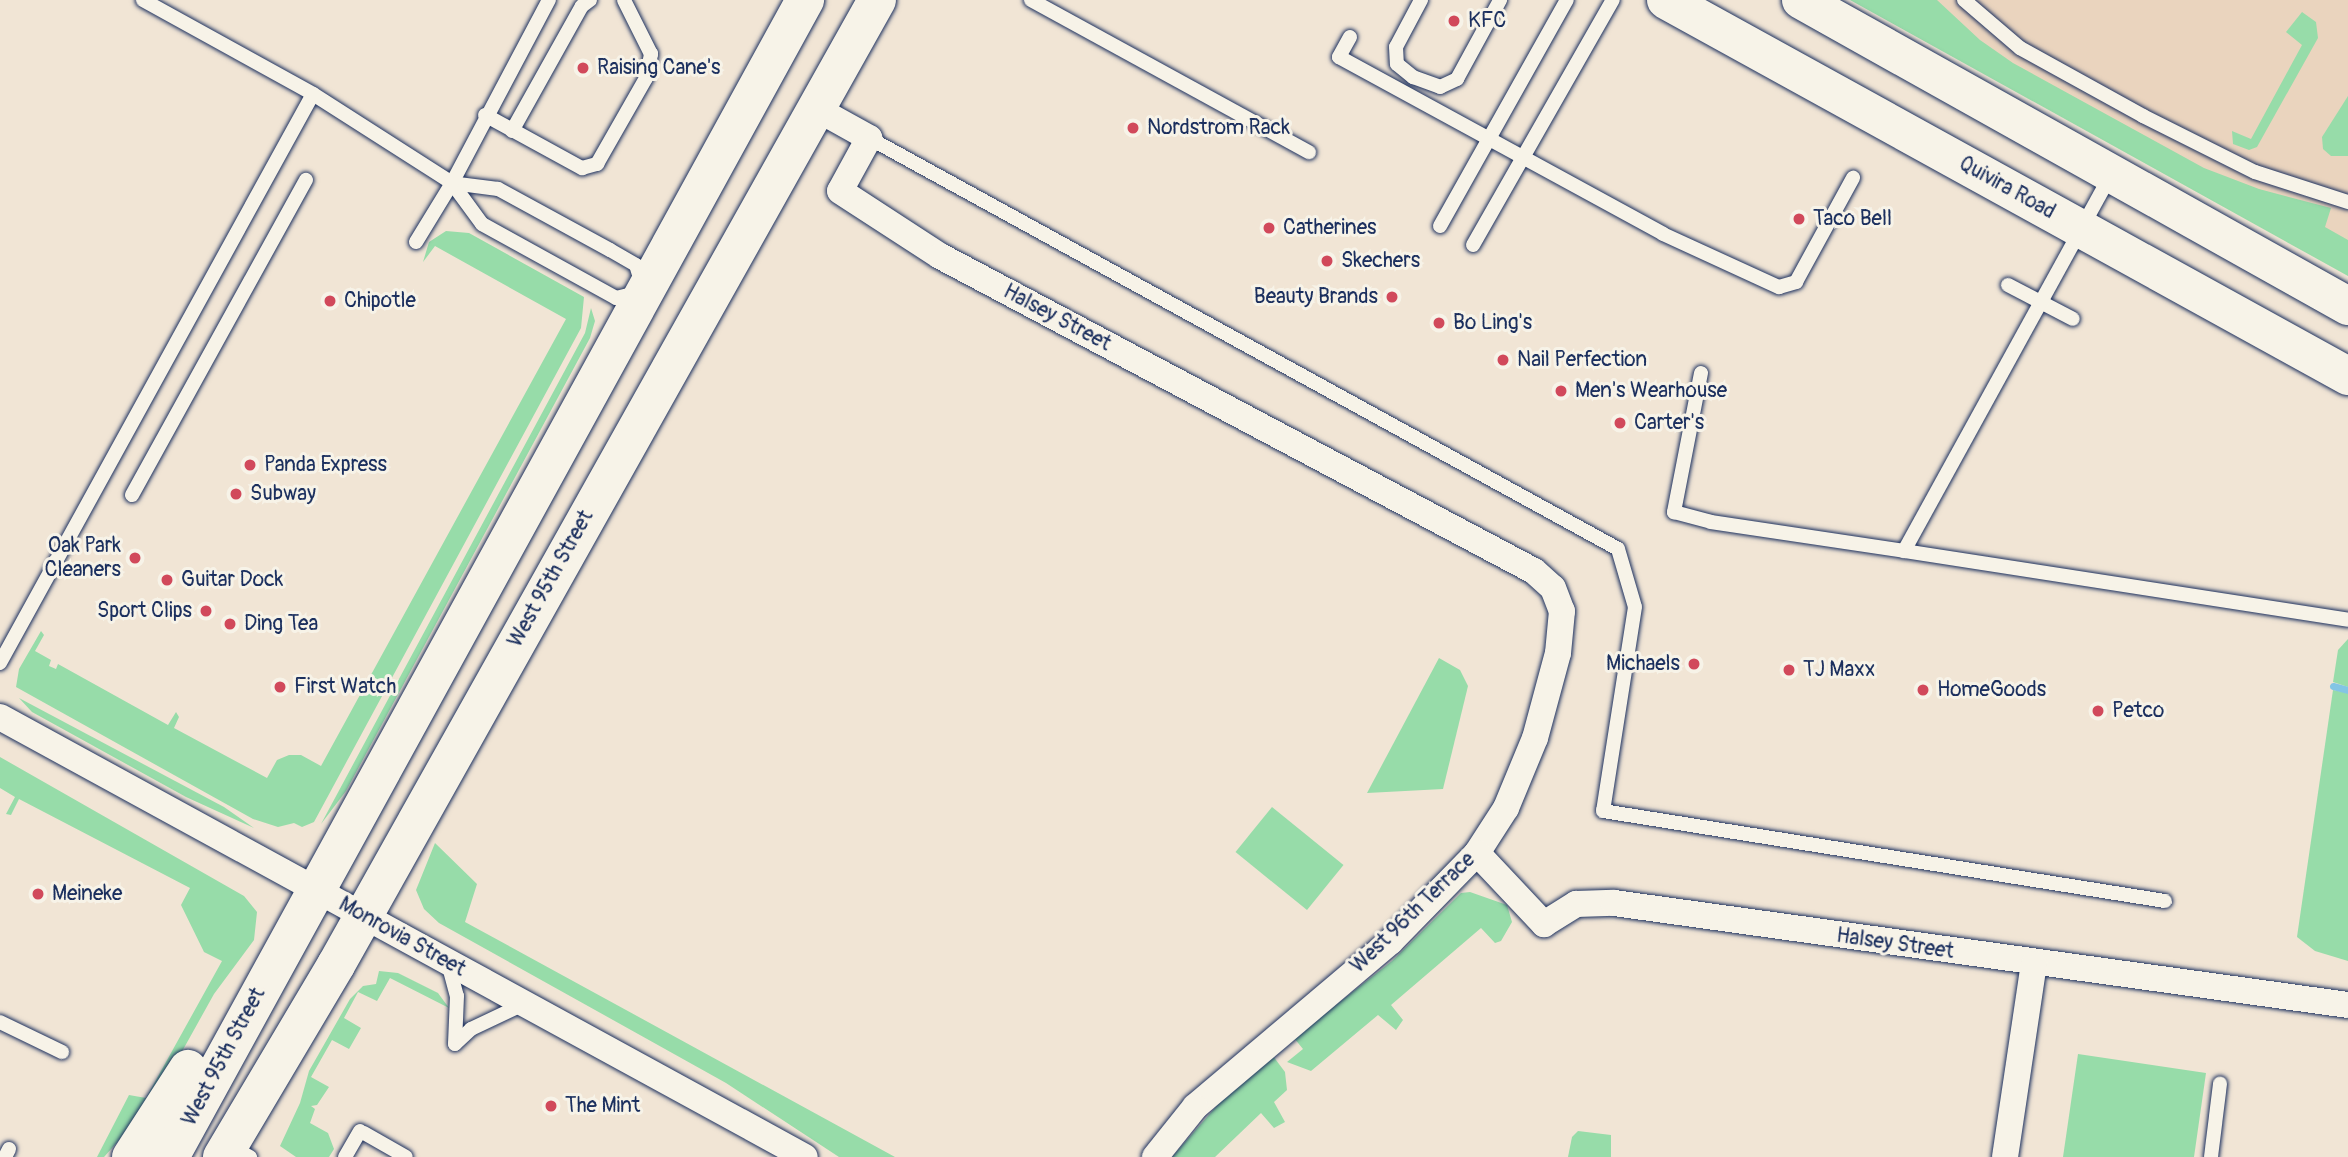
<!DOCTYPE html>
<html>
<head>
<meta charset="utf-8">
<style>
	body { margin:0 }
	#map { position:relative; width:2348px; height:1157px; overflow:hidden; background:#f1e5d5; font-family:Pangolin,sans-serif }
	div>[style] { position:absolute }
	.built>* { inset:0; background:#ead4be }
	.green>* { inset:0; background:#97dca9; transform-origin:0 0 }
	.stream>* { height:7px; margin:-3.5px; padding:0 3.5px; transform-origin:3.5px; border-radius:3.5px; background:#83c5e4 }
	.roads { filter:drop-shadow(0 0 2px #1b2f5e) drop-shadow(0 0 2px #1b2f5e) }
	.lane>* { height:14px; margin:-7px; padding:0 7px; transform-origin:7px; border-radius:7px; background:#f7f3e8 }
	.street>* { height:26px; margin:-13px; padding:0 13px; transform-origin:13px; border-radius:13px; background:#f7f3e8 }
	.primary>* { height:38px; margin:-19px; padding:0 19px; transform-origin:19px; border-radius:19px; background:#f7f3e8 }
	.dots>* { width:19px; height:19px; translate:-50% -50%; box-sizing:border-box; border:4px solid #f7f3e8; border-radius:50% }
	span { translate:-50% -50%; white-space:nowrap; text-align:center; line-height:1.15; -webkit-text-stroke:6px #f7f3e8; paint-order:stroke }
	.poi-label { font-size:21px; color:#1b2f5e }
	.left { translate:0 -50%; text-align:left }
	.right { translate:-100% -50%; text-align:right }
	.street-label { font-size:21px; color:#1b2f5e }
</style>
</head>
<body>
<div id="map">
	<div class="built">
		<i style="clip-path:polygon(1871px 0,2348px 0,2348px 262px)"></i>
	</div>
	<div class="green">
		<i style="clip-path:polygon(1850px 0,1937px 0,1980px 40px,2013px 63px,2204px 168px,2259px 189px,2331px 208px,2325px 227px,2348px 240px,2348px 276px)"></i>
		<i style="clip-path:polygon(2302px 12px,2316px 22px,2318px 38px,2257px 147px,2249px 150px,2233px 144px,2232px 131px,2251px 139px,2302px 45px,2286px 32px)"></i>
		<i style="clip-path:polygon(2348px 96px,2348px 156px,2331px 156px,2323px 149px,2322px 137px)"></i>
		<i style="clip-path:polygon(446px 231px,469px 233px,584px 297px,581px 328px,314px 822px,302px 827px,294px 823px,278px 827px,253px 819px,16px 687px,19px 669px,41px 631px,44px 635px,35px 651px,51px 660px,49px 666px,56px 669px,58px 664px,168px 725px,176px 712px,179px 717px,174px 728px,267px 778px,277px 760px,289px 755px,301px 755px,321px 766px,566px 319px,435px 246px,423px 262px,429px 242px)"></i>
		<i style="clip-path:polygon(591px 308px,595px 321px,590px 338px,346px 791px,321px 824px,585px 333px)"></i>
		<i style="clip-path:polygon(2348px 639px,2348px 687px,2333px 682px,2338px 650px)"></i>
		<i style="clip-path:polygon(1439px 658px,1460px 670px,1468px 686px,1443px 789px,1367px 793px)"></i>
		<i style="clip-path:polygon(2333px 690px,2348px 693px,2348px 961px,2315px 951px,2297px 937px)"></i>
		<i style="clip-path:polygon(19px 698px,224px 807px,254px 828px,186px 797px,32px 712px)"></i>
		<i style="clip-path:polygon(0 757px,244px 896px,257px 912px,254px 940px,214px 994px,155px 1100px,104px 1157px,97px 1157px,129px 1095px,146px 1098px,222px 961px,204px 952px,181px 905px,190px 888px,19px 799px,11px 815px,6px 814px,15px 797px,0 788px)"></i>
		<i style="left:1272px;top:807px;width:92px;height:58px;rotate:39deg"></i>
		<i style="clip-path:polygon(435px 843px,477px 884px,465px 922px,895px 1157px,839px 1157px,726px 1083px,439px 923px,424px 909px,416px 890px)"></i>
		<i style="clip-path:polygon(1470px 892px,1507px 905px,1512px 922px,1501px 941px,1495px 943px,1481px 928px,1391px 1005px,1403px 1020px,1396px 1030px,1378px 1015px,1311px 1071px,1287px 1062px,1303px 1049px,1294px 1038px,1392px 961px,1461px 893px)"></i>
		<i style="clip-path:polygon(379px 971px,398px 973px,438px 993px,449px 1008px,390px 978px,377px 1001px,358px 992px,344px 1018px,361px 1028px,349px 1049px,332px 1040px,311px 1077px,329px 1087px,317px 1105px,311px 1106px,315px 1109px,310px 1123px,328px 1133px,334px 1149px,329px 1157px,296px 1157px,280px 1146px,300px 1103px,309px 1071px,350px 999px,363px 986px,376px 984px)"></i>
		<i style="clip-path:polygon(2078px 1054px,2206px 1073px,2194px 1157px,2063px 1157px)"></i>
		<i style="clip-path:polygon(1273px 1056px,1285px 1072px,1287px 1090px,1274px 1102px,1285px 1122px,1274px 1128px,1261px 1113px,1215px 1157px,1172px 1157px,1221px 1101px)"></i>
		<i style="clip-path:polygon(1578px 1131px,1611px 1135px,1611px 1157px,1568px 1157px,1572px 1137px)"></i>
	</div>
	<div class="stream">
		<i style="left:2333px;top:686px;width:16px;rotate:15deg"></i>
	</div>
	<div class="roads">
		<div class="lane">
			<i style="left:143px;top:0;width:194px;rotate:28.9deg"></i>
			<i style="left:313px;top:94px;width:165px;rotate:32.6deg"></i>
			<i style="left:452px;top:183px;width:51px;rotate:53.8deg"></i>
			<i style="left:482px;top:224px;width:153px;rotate:28.9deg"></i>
			<i style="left:616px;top:298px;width:29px;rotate:-14deg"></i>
			<i style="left:644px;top:291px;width:27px;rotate:-107deg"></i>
			<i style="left:636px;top:265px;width:30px;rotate:-150deg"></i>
			<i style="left:610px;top:250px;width:128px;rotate:-151.4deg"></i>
			<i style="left:498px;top:189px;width:46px;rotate:-172.6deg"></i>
			<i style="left:1031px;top:0;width:317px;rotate:28.7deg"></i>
			<i style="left:1421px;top:0;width:53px;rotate:118deg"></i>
			<i style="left:1396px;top:47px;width:17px;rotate:87deg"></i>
			<i style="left:1397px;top:64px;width:21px;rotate:39deg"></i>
			<i style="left:1413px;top:77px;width:29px;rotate:20deg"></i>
			<i style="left:1440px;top:87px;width:19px;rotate:-25deg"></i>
			<i style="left:1457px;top:79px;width:90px;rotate:-61.4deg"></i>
			<i style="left:1964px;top:0;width:74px;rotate:40.6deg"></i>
			<i style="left:2020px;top:48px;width:141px;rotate:28.9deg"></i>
			<i style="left:2143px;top:116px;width:125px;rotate:26.6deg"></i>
			<i style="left:2255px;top:172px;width:98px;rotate:17.9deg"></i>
			<i style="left:1350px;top:37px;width:23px;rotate:119deg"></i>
			<i style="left:1339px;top:57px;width:369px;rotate:28.6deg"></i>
			<i style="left:1663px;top:234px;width:128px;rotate:24.6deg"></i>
			<i style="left:1779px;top:287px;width:18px;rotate:-16deg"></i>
			<i style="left:1796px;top:282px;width:119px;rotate:-61.3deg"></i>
			<i style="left:485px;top:115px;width:111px;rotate:28.7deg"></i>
			<i style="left:582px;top:168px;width:16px;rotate:-15deg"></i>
			<i style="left:597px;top:164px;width:99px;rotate:-60.3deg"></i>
			<i style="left:646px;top:78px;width:25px;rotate:-78deg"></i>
			<i style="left:651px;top:54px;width:60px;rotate:-116.6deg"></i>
			<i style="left:512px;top:131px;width:143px;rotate:-60.8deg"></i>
			<i style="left:582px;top:6px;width:10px;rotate:-37deg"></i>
			<i style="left:869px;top:138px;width:854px;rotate:28.75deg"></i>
			<i style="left:1618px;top:549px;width:60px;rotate:73.7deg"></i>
			<i style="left:1635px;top:607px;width:206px;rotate:98.9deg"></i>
			<i style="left:1603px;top:811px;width:569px;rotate:9.1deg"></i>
			<i style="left:1440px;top:226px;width:259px;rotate:-60.7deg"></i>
			<i style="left:416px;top:242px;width:69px;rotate:-58.6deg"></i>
			<i style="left:452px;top:183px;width:207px;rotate:-62.1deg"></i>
			<i style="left:1473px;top:245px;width:282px;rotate:-60.3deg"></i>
			<i style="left:2008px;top:285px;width:73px;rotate:27.6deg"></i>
			<i style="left:1701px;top:373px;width:142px;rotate:101deg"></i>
			<i style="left:1674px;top:512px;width:38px;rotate:15deg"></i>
			<i style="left:1711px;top:522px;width:195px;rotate:8.5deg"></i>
			<i style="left:1904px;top:551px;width:428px;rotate:-61.2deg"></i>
			<i style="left:132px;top:495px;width:360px;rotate:-61.1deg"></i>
			<i style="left:1904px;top:551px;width:449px;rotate:8.8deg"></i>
			<i style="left:0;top:663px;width:649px;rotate:-61.19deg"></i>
			<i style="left:448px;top:963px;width:34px;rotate:75deg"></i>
			<i style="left:457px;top:996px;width:48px;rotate:92.4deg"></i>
			<i style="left:0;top:1022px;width:69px;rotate:25.8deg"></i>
			<i style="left:455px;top:1044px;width:22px;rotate:-43deg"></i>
			<i style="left:471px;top:1029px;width:59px;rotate:-25.3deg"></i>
			<i style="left:364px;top:1133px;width:48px;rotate:29.7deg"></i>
			<i style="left:230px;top:1146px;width:23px;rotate:29deg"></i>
			<i style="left:5px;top:1157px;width:9px;rotate:-63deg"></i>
			<i style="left:345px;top:1157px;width:30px;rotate:-60deg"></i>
			<i style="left:2211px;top:1157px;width:74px;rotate:-83deg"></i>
		</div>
		<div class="street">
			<i style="left:817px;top:109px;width:60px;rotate:29.1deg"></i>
			<i style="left:869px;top:138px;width:60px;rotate:118.7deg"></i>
			<i style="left:840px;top:191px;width:119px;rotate:33deg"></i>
			<i style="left:940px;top:256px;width:672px;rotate:27.94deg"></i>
			<i style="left:1534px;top:571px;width:25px;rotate:42deg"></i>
			<i style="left:1553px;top:588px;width:25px;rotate:69deg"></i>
			<i style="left:1562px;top:611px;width:42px;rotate:95.4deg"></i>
			<i style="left:1558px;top:653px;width:88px;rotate:105.1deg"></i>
			<i style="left:1535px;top:738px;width:76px;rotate:112.5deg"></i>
			<i style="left:1506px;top:808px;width:54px;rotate:122.8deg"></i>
			<i style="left:1477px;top:853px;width:124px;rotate:134.3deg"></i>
			<i style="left:1390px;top:942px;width:255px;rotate:139.8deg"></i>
			<i style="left:1195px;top:1107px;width:64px;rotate:128.7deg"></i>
			<i style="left:0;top:717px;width:917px;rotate:28.66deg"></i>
			<i style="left:1477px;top:853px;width:98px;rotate:46.7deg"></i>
			<i style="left:1544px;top:924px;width:38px;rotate:-32deg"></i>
			<i style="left:1576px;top:904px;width:38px;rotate:-2deg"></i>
			<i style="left:1614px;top:903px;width:741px;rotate:7.91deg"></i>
			<i style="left:2005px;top:1157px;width:195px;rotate:-81.5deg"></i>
		</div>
		<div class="primary">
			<i style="left:1666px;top:0;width:779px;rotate:28.87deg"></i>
			<i style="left:1801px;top:0;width:627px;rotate:29.22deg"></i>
			<i style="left:131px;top:1157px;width:105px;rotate:-57.1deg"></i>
			<i style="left:170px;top:1157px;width:1320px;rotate:-61.24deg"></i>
			<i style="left:222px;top:1157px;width:223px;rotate:-59.3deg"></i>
			<i style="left:336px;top:965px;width:1106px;rotate:-60.72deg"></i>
		</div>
	</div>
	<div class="dots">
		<i style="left:1454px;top:21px;background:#d1495b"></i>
		<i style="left:583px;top:68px;background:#d1495b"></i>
		<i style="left:1133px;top:128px;background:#d1495b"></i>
		<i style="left:1799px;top:219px;background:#d1495b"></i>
		<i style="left:1269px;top:228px;background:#d1495b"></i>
		<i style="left:1327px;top:261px;background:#d1495b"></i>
		<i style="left:1392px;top:297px;background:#d1495b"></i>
		<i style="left:330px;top:301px;background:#d1495b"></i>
		<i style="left:1439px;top:323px;background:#d1495b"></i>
		<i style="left:1503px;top:360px;background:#d1495b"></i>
		<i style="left:1561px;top:391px;background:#d1495b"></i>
		<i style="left:1620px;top:423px;background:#d1495b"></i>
		<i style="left:250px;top:465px;background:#d1495b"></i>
		<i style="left:236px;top:494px;background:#d1495b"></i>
		<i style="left:135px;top:558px;background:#d1495b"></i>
		<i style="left:167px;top:580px;background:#d1495b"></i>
		<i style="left:206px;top:611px;background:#d1495b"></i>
		<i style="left:230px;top:624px;background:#d1495b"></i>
		<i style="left:1694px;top:664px;background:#d1495b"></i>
		<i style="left:1789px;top:670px;background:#d1495b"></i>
		<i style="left:280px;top:687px;background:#d1495b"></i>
		<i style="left:1923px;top:690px;background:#d1495b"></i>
		<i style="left:2098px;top:711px;background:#d1495b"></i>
		<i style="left:38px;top:894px;background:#d1495b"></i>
		<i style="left:551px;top:1106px;background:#d1495b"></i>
	</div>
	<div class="poi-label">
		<span class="left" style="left:1468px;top:21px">KFC</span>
		<span class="left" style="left:597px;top:68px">Raising Cane's</span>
		<span class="left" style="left:1147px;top:128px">Nordstrom Rack</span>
		<span class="left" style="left:1813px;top:219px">Taco Bell</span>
		<span class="left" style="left:1283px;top:228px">Catherines</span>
		<span class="left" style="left:1341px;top:261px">Skechers</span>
		<span class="right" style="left:1378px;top:297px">Beauty Brands</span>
		<span class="left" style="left:344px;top:301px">Chipotle</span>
		<span class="left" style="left:1453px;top:323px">Bo Ling's</span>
		<span class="left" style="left:1517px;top:360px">Nail Perfection</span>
		<span class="left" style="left:1575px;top:391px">Men's Wearhouse</span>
		<span class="left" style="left:1634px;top:423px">Carter's</span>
		<span class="left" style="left:264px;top:465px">Panda Express</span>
		<span class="left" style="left:250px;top:494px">Subway</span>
		<span class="right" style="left:121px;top:558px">Oak Park<br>Cleaners</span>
		<span class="left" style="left:181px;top:580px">Guitar Dock</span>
		<span class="right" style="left:192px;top:611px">Sport Clips</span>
		<span class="left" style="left:244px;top:624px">Ding Tea</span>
		<span class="right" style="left:1680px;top:664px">Michaels</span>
		<span class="left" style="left:1803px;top:670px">TJ Maxx</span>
		<span class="left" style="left:294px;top:687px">First Watch</span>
		<span class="left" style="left:1937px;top:690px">HomeGoods</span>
		<span class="left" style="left:2112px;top:711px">Petco</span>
		<span class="left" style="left:52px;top:894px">Meineke</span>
		<span class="left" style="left:565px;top:1106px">The Mint</span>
	</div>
	<div class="street-label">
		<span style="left:2007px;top:188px;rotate:29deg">Quivira Road</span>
		<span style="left:1057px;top:318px;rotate:28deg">Halsey Street</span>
		<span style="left:551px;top:579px;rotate:-61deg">West 95th Street</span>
		<span style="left:1413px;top:913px;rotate:-44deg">West 96th Terrace</span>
		<span style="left:402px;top:937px;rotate:29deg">Monrovia Street</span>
		<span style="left:1895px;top:944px;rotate:8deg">Halsey Street</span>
		<span style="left:224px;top:1057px;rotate:-62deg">West 95th Street</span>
	</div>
</div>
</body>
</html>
